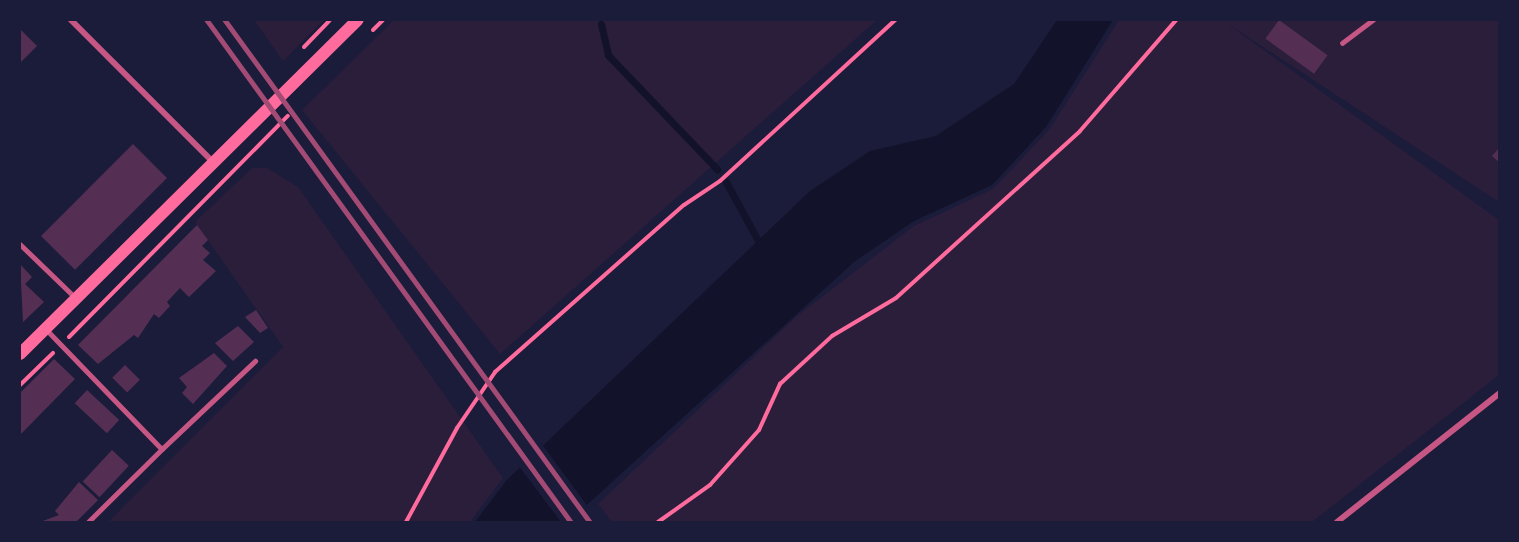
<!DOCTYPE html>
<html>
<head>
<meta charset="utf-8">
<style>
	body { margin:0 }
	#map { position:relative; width:1519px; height:542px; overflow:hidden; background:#1b1b3a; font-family:"Noto Sans",sans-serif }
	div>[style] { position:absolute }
	.green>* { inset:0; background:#2a1e3b }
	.water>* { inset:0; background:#12122b }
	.pier>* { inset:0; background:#1b1b3a }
	.stream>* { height:7px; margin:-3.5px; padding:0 3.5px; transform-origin:3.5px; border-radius:3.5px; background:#12122b }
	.building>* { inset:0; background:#542f53; transform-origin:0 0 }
	.path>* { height:4px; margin:-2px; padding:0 2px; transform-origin:2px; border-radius:2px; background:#ff6b9d }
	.service>* { height:4.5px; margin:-2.25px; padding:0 2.25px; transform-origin:2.25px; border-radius:2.25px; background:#c65784 }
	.minor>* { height:6px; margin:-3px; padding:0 3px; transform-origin:3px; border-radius:3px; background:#c65784 }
	.secondary>* { height:12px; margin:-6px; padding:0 6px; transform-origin:6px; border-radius:6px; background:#ff6b9d }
	.rail>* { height:4.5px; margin:-2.25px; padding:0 2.25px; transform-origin:2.25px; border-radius:2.25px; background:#a44b75 }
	span { translate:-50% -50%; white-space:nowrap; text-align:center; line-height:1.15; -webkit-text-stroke:5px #1b1b3a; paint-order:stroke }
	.frame { position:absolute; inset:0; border:21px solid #1b1b3a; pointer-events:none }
</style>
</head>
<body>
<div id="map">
	<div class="green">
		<i style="clip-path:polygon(254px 20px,324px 20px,283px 61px)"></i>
		<i style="clip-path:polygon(394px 20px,877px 20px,500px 354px,302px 110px)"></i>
		<i style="clip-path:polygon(1119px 20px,1499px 20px,1499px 202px,1225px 22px,1499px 220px,1499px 375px,1312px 522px,612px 522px,598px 504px,797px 316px,914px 226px,993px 189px,1049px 130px)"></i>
		<i style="clip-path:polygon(252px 168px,267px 168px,298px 187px,503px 478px,470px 522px,108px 522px,283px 347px,195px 222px)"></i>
	</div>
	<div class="water">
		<i style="clip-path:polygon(1057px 20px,1113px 20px,1046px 127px,992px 185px,914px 221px,854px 262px,568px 522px,475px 522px,506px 481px,810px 191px,870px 151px,936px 136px,1014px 84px)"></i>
	</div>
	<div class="pier">
		<i style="clip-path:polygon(541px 443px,589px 508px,572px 522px,561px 522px,518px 465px)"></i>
	</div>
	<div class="stream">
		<i style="left:601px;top:24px;width:32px;rotate:77deg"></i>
		<i style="left:608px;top:55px;width:158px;rotate:46.3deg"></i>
		<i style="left:726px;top:182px;width:73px;rotate:61.3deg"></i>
	</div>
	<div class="building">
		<i style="left:1279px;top:20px;width:60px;height:23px;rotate:36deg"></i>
		<i style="clip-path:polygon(20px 29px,37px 46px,20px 63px)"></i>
		<i style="left:133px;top:144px;width:48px;height:130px;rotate:45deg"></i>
		<i style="clip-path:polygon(1500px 147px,1500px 163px,1492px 156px)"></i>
		<i style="clip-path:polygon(197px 225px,208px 240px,202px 246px,210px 253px,203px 260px,216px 271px,189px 297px,180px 288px,167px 302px,170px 306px,159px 318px,154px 314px,138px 338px,134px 335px,98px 364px,78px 345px)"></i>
		<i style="clip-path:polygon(20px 264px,32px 277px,25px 284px,44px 302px,23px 322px)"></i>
		<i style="clip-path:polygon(256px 310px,268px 328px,260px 333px,245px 317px)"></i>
		<i style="clip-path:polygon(238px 326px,254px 342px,233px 361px,215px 343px)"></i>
		<i style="clip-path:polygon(214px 353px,227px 366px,193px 404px,182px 393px,187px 387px,179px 378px)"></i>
		<i style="clip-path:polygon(54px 359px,75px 379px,20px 435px,20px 393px)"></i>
		<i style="left:125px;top:365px;width:21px;height:18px;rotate:45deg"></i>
		<i style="left:87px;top:390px;width:44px;height:18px;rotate:43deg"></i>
		<i style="left:112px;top:450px;width:23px;height:43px;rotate:43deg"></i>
		<i style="clip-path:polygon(79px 482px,98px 500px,76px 522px,40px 522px,59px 515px,55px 511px)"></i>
	</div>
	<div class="path">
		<i style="left:373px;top:30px;width:14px;rotate:-45deg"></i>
		<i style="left:304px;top:47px;width:37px;rotate:-46deg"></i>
		<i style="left:69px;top:337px;width:311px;rotate:-45.3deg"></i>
		<i style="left:20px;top:385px;width:46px;rotate:-44.1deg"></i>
		<i style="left:406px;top:522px;width:107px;rotate:-61.5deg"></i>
		<i style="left:457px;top:428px;width:68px;rotate:-55.8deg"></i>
		<i style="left:495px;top:372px;width:252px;rotate:-41.5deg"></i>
		<i style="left:684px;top:205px;width:43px;rotate:-33.7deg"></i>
		<i style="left:720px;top:181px;width:238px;rotate:-42.6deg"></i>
		<i style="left:658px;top:522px;width:64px;rotate:-35.4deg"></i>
		<i style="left:710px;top:485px;width:74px;rotate:-48.3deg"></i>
		<i style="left:759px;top:430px;width:51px;rotate:-65.5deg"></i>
		<i style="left:780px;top:384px;width:71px;rotate:-42.7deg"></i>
		<i style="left:832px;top:336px;width:74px;rotate:-30.7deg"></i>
		<i style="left:896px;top:298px;width:248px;rotate:-42.2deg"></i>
		<i style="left:1080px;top:131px;width:147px;rotate:-49.1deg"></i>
	</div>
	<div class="service">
		<i style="left:1342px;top:43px;width:39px;rotate:-37deg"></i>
		<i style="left:20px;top:244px;width:78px;rotate:44deg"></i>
		<i style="left:47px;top:330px;width:165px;rotate:46deg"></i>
		<i style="left:162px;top:449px;width:128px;rotate:-43.4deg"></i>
		<i style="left:88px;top:522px;width:104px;rotate:-44.6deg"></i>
	</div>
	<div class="minor">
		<i style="left:71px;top:20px;width:201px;rotate:45deg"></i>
		<i style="left:1337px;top:522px;width:208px;rotate:-38.4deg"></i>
	</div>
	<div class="secondary">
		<i style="left:20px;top:354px;width:475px;rotate:-44.7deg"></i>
	</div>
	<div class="rail">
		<i style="left:207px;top:20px;width:620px;rotate:54.05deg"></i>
		<i style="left:225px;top:20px;width:621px;rotate:53.98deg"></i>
	</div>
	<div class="frame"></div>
</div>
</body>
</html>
